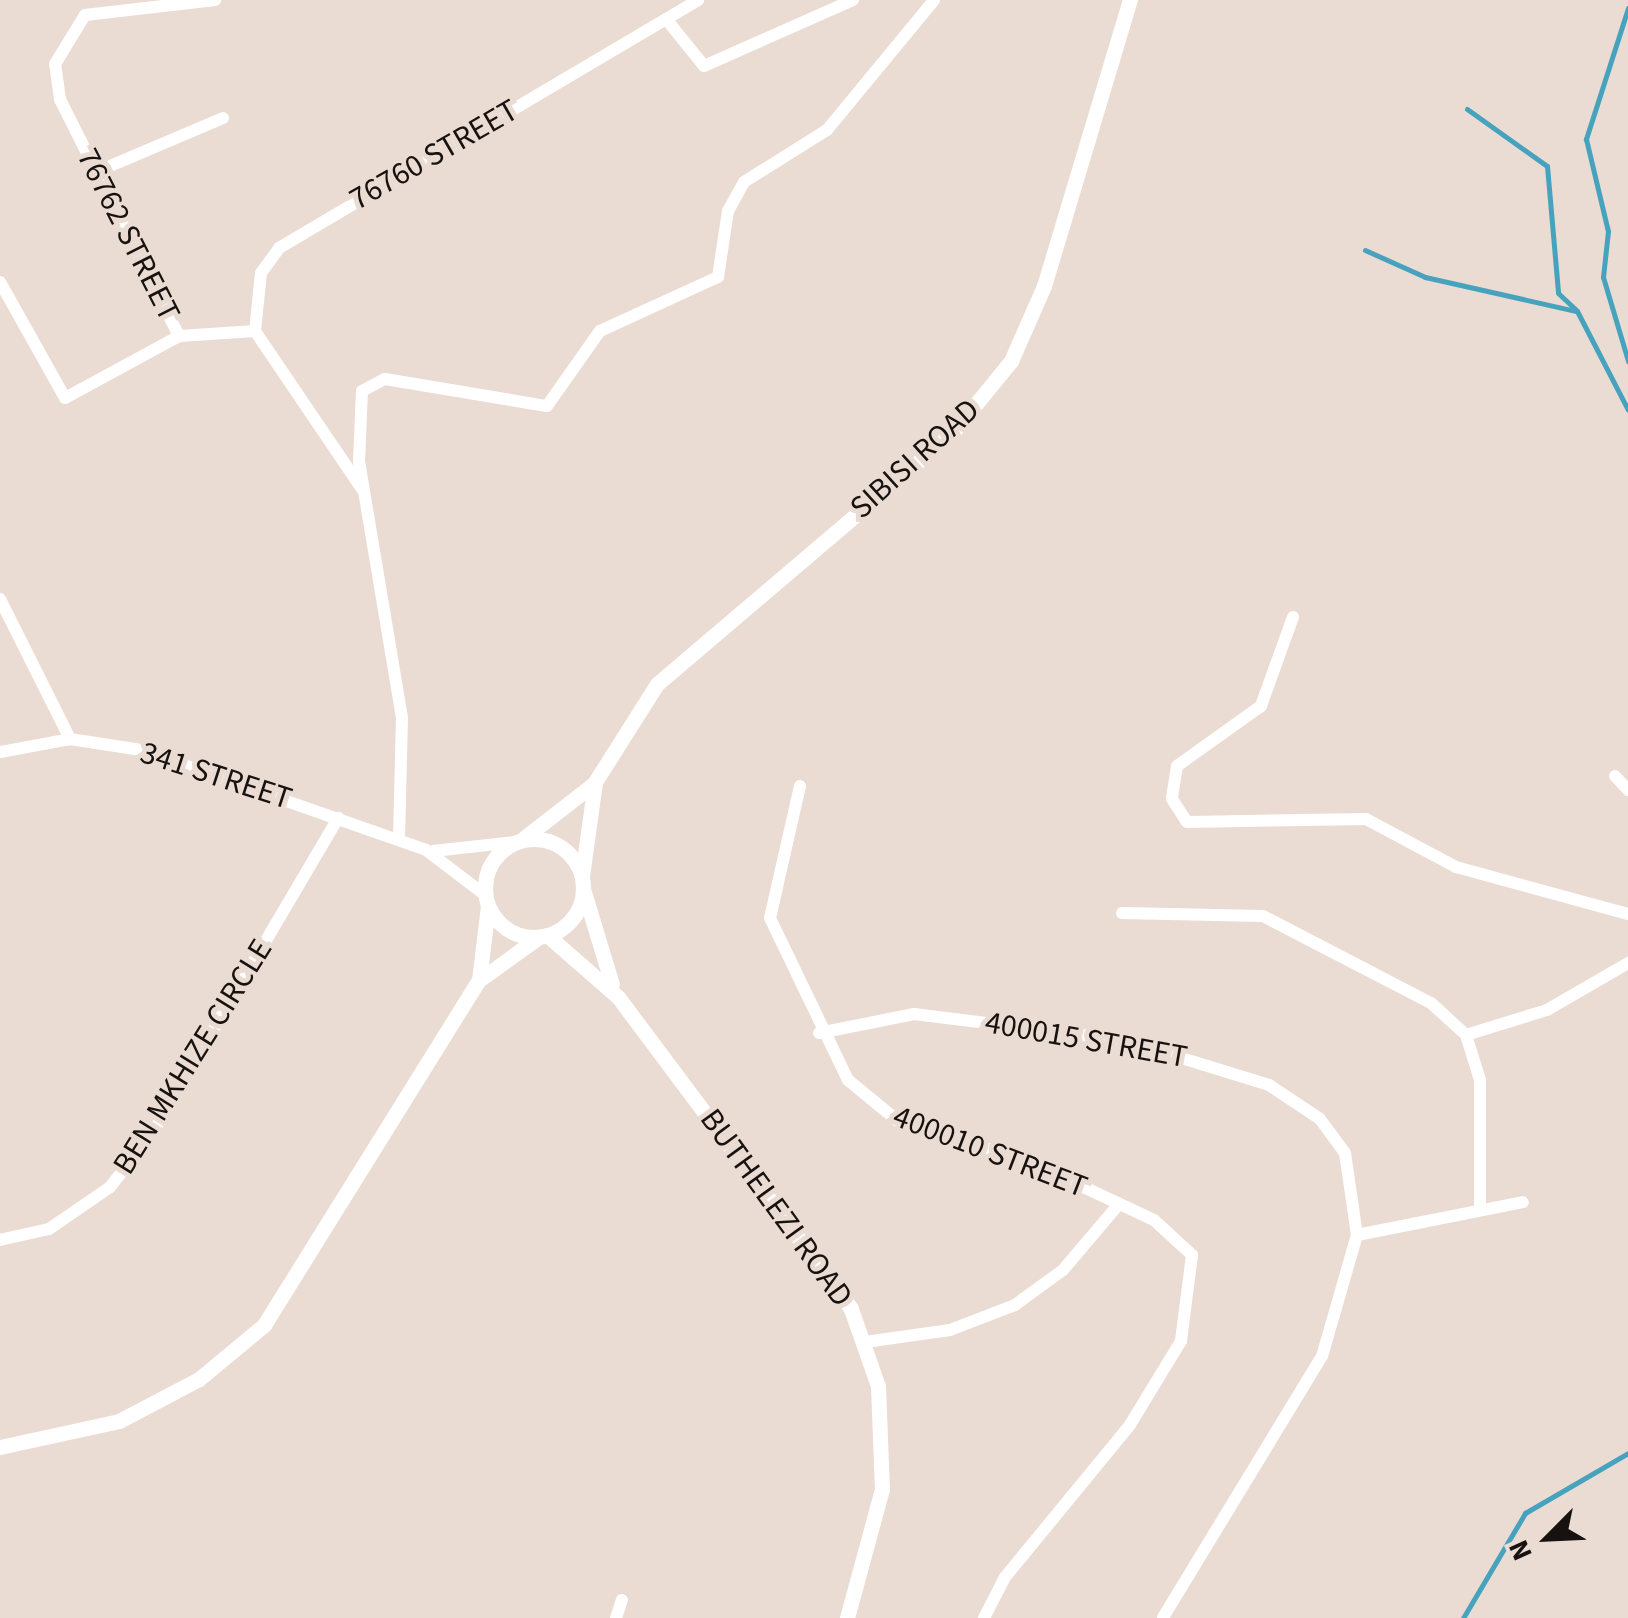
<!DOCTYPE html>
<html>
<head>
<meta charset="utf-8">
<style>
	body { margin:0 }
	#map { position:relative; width:1628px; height:1618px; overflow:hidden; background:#eadcd3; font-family:"Source Sans 3",sans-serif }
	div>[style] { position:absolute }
	.stream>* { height:5px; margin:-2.5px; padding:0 2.5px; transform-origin:2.5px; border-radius:2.5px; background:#46a2bd }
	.minor>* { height:12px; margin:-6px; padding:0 6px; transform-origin:6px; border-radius:6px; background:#fff }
	.tertiary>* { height:15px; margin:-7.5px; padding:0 7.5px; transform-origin:7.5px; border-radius:7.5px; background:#fff }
	.tertiary>.ring { margin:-7.5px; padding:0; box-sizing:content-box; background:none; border:15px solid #fff; border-radius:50% }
	span { translate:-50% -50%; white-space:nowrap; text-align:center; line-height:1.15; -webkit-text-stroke:10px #eadcd3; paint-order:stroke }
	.street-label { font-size:32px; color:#17120f }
	.north { position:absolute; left:1498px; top:1488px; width:100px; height:100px; -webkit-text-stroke:8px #eadcd3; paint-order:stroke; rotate:246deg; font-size:28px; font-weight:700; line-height:40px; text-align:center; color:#17120f }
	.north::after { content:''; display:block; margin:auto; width:35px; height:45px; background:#17120f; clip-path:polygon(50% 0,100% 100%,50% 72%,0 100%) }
</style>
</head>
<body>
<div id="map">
	<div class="stream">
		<i style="left:1628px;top:8px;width:138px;rotate:107.8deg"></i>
		<i style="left:1586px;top:139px;width:95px;rotate:76.6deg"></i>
		<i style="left:1608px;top:231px;width:46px;rotate:96.2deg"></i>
		<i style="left:1603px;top:277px;width:88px;rotate:73.4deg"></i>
		<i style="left:1467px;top:109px;width:98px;rotate:35.5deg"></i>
		<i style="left:1547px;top:166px;width:127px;rotate:85deg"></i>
		<i style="left:1558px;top:293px;width:26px;rotate:43deg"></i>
		<i style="left:1577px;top:311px;width:111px;rotate:62.7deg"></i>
		<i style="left:1365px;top:250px;width:66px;rotate:24.2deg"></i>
		<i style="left:1425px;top:277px;width:155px;rotate:12.7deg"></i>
		<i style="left:1463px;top:1618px;width:122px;rotate:-59.4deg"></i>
		<i style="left:1525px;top:1513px;width:119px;rotate:-30.2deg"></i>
	</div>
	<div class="minor">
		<i style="left:666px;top:19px;width:60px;rotate:51deg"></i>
		<i style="left:704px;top:66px;width:163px;rotate:-23.9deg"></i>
		<i style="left:96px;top:172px;width:138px;rotate:-23deg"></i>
		<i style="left:0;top:282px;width:133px;rotate:60.7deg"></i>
		<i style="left:65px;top:398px;width:130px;rotate:-28.5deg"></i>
		<i style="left:179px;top:336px;width:265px;rotate:-116.7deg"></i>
		<i style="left:60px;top:99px;width:35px;rotate:-98deg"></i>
		<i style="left:55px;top:64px;width:57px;rotate:-58.5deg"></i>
		<i style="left:85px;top:15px;width:131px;rotate:-6.6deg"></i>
		<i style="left:255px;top:331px;width:58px;rotate:-84.1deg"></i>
		<i style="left:261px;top:273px;width:31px;rotate:-54deg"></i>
		<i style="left:279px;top:248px;width:487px;rotate:-30.6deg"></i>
		<i style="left:179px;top:336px;width:76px;rotate:-3.8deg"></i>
		<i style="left:255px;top:331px;width:191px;rotate:55.9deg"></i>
		<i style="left:0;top:599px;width:157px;rotate:63.4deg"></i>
		<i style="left:1293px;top:617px;width:95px;rotate:109.8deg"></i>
		<i style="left:1261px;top:706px;width:103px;rotate:144.5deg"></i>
		<i style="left:1177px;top:766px;width:33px;rotate:99deg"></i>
		<i style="left:1172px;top:799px;width:27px;rotate:57deg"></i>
		<i style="left:1187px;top:822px;width:179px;rotate:-1deg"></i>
		<i style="left:1366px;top:819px;width:102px;rotate:28.1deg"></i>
		<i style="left:1456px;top:867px;width:178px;rotate:15.3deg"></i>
		<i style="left:0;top:752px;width:71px;rotate:-10.5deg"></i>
		<i style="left:70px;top:739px;width:72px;rotate:8.8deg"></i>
		<i style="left:141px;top:750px;width:302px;rotate:19.3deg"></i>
		<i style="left:426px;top:850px;width:74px;rotate:37.3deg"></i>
		<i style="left:1615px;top:776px;width:19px;rotate:47deg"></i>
		<i style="left:800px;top:786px;width:135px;rotate:102.8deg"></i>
		<i style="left:770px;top:918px;width:180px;rotate:64.3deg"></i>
		<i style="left:848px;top:1080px;width:65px;rotate:39.4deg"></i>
		<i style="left:898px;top:1121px;width:136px;rotate:17.1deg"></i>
		<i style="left:1028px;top:1161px;width:139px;rotate:25.1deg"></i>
		<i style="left:1154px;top:1220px;width:52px;rotate:42.6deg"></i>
		<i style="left:1192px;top:1255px;width:87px;rotate:97.3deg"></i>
		<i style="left:1181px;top:1341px;width:98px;rotate:121.3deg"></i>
		<i style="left:1130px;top:1425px;width:197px;rotate:129.4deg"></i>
		<i style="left:1005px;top:1577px;width:46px;rotate:117.1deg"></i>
		<i style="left:399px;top:839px;width:121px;rotate:-88.6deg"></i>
		<i style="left:402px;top:718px;width:260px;rotate:-99.5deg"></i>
		<i style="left:359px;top:462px;width:71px;rotate:-87.6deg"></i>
		<i style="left:362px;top:391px;width:26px;rotate:-28deg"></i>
		<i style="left:385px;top:379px;width:164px;rotate:9.5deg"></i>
		<i style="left:547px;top:406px;width:92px;rotate:-54.8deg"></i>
		<i style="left:600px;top:331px;width:130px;rotate:-24.6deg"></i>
		<i style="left:718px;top:277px;width:67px;rotate:-81.4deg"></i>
		<i style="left:728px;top:211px;width:33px;rotate:-61deg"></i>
		<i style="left:744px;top:182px;width:98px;rotate:-32.1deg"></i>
		<i style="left:827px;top:130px;width:168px;rotate:-50.5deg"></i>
		<i style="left:433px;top:851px;width:81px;rotate:-6.3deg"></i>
		<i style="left:1122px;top:913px;width:141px;rotate:1.2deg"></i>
		<i style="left:1263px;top:916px;width:189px;rotate:27.4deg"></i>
		<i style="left:1431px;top:1003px;width:47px;rotate:42.4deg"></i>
		<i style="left:1466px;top:1035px;width:47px;rotate:72.7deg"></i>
		<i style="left:1480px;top:1080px;width:130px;rotate:90deg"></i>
		<i style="left:819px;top:1033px;width:97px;rotate:-11.3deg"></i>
		<i style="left:914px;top:1014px;width:211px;rotate:7.1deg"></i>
		<i style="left:1123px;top:1040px;width:153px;rotate:17.1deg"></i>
		<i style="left:1269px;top:1085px;width:61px;rotate:33.7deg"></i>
		<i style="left:1320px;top:1119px;width:42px;rotate:53.7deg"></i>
		<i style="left:1345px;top:1153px;width:83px;rotate:81.7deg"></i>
		<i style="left:1357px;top:1235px;width:126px;rotate:106.1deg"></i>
		<i style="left:1322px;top:1356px;width:306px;rotate:121.3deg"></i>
		<i style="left:1466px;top:1035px;width:85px;rotate:-17.2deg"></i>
		<i style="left:1547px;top:1010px;width:94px;rotate:-30.1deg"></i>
		<i style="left:1357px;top:1235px;width:169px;rotate:-11.2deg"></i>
		<i style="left:0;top:1240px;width:50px;rotate:-12.7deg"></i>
		<i style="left:49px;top:1229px;width:74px;rotate:-34.5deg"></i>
		<i style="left:110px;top:1187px;width:68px;rotate:-51.6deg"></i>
		<i style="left:152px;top:1134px;width:367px;rotate:-59.5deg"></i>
		<i style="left:865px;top:1342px;width:86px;rotate:-8deg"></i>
		<i style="left:950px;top:1330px;width:70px;rotate:-21deg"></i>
		<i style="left:1015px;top:1305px;width:59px;rotate:-36.1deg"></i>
		<i style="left:1063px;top:1270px;width:87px;rotate:-49.7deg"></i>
		<i style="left:616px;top:1618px;width:19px;rotate:-72deg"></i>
	</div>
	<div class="tertiary">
		<i style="left:524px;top:838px;width:86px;rotate:-37.9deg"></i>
		<i class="ring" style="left:485px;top:839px;width:83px;height:83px"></i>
		<i style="left:582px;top:876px;width:95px;rotate:-82.1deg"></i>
		<i style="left:595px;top:782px;width:116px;rotate:-57.7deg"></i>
		<i style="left:657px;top:684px;width:389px;rotate:-40.4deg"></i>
		<i style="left:953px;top:432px;width:92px;rotate:-50.8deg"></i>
		<i style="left:1011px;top:361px;width:82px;rotate:-66.3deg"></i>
		<i style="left:1044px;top:286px;width:299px;rotate:-73.3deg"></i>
		<i style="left:584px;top:892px;width:96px;rotate:73.1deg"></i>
		<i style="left:547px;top:935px;width:94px;rotate:41.1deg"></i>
		<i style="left:618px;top:997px;width:389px;rotate:53.2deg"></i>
		<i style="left:851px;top:1309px;width:82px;rotate:70.7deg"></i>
		<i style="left:878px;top:1386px;width:103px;rotate:87.8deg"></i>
		<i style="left:882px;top:1489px;width:134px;rotate:105.2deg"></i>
		<i style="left:482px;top:978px;width:67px;rotate:-35.8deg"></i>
		<i style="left:0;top:1447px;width:122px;rotate:-12.3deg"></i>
		<i style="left:119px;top:1421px;width:90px;rotate:-27.7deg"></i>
		<i style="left:199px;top:1379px;width:85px;rotate:-39.7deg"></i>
		<i style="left:264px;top:1325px;width:407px;rotate:-58.1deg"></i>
		<i style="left:479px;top:980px;width:75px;rotate:-83.1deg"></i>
	</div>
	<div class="street-label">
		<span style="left:434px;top:155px;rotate:-30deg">76760 STREET</span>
		<span style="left:128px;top:235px;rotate:63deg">76762 STREET</span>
		<span style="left:915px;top:459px;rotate:-42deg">SIBISI ROAD</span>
		<span style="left:216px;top:776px;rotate:18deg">341 STREET</span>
		<span style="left:1086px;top:1040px;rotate:10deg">400015 STREET</span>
		<span style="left:193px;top:1057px;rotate:-58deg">BEN MKHIZE CIRCLE</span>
		<span style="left:990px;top:1152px;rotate:21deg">400010 STREET</span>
		<span style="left:776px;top:1208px;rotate:54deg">BUTHELEZI ROAD</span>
	</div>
	<div class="north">N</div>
</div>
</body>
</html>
